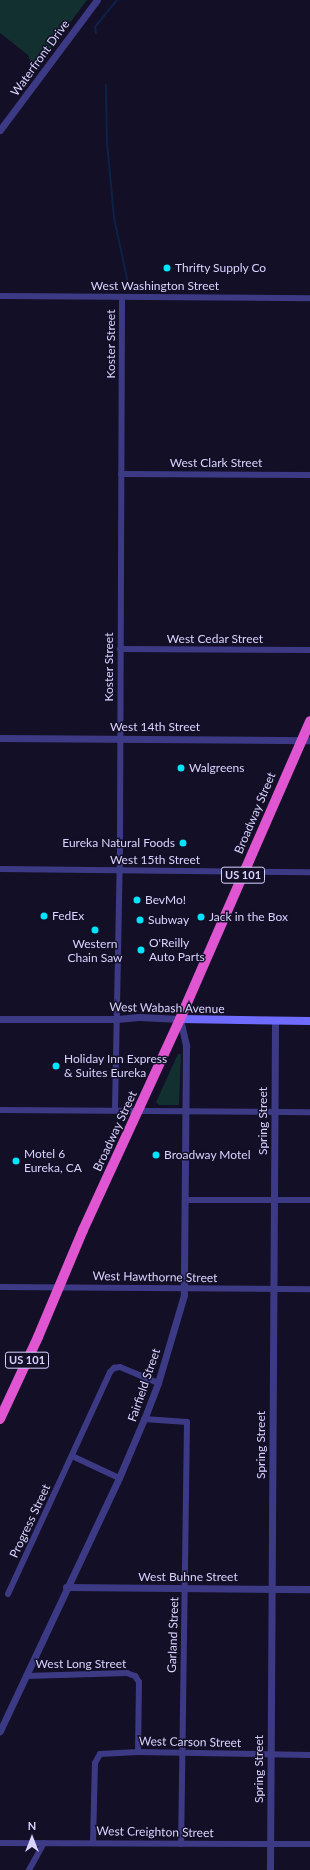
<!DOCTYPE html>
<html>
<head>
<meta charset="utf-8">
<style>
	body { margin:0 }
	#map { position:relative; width:310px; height:1870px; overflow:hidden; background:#130f26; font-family:Lato,sans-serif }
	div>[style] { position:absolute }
	.green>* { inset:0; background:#12302f }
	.stream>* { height:2px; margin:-1px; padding:0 1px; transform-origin:1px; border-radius:1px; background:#0c2248 }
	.minor>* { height:6px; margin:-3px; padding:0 3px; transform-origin:3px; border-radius:3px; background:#3d3a85 }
	.tertiary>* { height:7px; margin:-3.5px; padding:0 3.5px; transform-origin:3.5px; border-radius:3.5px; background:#3d3a85 }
	.secondary>* { height:8px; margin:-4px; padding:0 4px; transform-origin:4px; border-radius:4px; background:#6f6bff }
	.trunk>* { height:10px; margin:-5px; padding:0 5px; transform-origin:5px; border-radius:5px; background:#e055d1 }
	.dots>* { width:11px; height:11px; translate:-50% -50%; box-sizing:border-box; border:2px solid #130f26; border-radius:50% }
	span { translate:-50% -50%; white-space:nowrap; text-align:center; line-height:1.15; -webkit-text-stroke:3px #130f26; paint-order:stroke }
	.shield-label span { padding:1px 3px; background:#130f26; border:1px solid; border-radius:3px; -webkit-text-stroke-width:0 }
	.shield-label { font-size:11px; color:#d9d4ff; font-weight:700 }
	.street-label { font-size:12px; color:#d9d4ff }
	.poi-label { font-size:12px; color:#d9d4ff }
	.left { translate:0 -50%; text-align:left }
	.right { translate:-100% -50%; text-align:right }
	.north { position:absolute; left:12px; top:1818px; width:40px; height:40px; -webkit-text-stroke:3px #130f26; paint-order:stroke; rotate:0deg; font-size:11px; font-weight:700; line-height:16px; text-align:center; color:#d9d4ff }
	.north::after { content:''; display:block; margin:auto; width:14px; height:18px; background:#d9d4ff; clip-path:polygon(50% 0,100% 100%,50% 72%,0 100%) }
</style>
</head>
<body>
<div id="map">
	<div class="green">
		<i style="clip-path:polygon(0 0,87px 0,34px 71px,28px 55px,0 33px)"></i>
		<i style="clip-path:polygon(178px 1054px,181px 1054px,179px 1105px,159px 1105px,156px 1102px)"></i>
	</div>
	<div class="stream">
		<i style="left:96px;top:33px;width:6px;rotate:-99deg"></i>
		<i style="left:95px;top:27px;width:35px;rotate:-51deg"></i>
		<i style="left:106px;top:85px;width:57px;rotate:89deg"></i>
		<i style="left:107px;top:142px;width:76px;rotate:84.7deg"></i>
		<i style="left:114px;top:218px;width:66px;rotate:77.8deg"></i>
	</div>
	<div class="minor">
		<i style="left:0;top:296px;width:310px;rotate:0.4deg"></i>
		<i style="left:121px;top:474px;width:189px;rotate:0.3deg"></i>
		<i style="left:120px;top:649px;width:190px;rotate:0.3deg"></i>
		<i style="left:0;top:869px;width:310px;rotate:0.6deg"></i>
		<i style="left:0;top:1110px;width:310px;rotate:0.4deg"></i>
		<i style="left:115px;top:1110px;width:268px;rotate:-88.9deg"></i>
		<i style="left:120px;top:842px;width:545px;rotate:-89.79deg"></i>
		<i style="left:185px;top:1200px;width:125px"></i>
		<i style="left:0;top:1287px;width:310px;rotate:0.4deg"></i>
		<i style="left:144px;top:1419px;width:43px;rotate:4deg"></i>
		<i style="left:187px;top:1422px;width:422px;rotate:90.8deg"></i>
		<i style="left:72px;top:1456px;width:52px;rotate:25.1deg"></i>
		<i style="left:8px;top:1594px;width:244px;rotate:-65.3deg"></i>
		<i style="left:110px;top:1372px;width:6px;rotate:-45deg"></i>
		<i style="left:114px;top:1368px;width:6px;rotate:-9deg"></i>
		<i style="left:120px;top:1367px;width:41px;rotate:22.8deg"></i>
		<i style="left:26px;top:1676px;width:101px;rotate:-1.7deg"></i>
		<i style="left:127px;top:1673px;width:9px;rotate:21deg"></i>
		<i style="left:135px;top:1676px;width:7px;rotate:56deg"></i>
		<i style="left:139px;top:1682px;width:70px;rotate:90.8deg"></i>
		<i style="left:0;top:1843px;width:310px;rotate:0.2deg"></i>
		<i style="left:93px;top:1843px;width:80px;rotate:-88.6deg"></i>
		<i style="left:95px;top:1763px;width:10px;rotate:-61deg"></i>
		<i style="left:100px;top:1754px;width:38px;rotate:-3deg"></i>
		<i style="left:138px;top:1752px;width:172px;rotate:1deg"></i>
		<i style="left:29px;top:1870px;width:31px;rotate:-61deg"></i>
	</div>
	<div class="tertiary">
		<i style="left:0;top:130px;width:162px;rotate:-53.3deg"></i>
		<i style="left:0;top:738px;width:310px;rotate:0.4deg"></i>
		<i style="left:0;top:1019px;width:117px"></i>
		<i style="left:117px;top:1019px;width:22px;rotate:-5deg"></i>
		<i style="left:139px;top:1017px;width:41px;rotate:2.8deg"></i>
		<i style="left:180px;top:1019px;width:28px;rotate:77deg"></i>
		<i style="left:186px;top:1046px;width:249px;rotate:90.5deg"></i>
		<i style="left:184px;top:1295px;width:92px;rotate:106.5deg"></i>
		<i style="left:158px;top:1383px;width:39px;rotate:111deg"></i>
		<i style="left:144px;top:1419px;width:64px;rotate:113deg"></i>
		<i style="left:119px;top:1478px;width:280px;rotate:115.2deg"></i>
		<i style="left:66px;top:1587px;width:244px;rotate:0.5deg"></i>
		<i style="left:270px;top:1870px;width:850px;rotate:-89.66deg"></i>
	</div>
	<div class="secondary">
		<i style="left:180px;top:1019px;width:130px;rotate:0.9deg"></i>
	</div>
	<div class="trunk">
		<i style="left:0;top:1419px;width:90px;rotate:-65.1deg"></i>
		<i style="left:38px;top:1337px;width:116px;rotate:-67.2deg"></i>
		<i style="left:83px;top:1230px;width:232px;rotate:-65.3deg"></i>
		<i style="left:180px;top:1019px;width:325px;rotate:-66.4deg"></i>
	</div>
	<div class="dots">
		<i style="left:167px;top:268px;background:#00e5ff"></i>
		<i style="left:181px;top:768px;background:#00e5ff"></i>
		<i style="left:183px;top:843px;background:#00e5ff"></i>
		<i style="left:137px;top:900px;background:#00e5ff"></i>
		<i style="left:44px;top:916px;background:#00e5ff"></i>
		<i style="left:201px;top:917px;background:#00e5ff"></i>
		<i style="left:140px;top:920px;background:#00e5ff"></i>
		<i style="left:95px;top:930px;background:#00e5ff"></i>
		<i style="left:141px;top:950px;background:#00e5ff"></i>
		<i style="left:56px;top:1066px;background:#00e5ff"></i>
		<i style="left:156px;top:1155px;background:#00e5ff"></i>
		<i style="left:16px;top:1161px;background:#00e5ff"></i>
	</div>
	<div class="shield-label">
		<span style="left:243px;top:875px">US 101</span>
		<span style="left:27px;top:1360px">US 101</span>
	</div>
	<div class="street-label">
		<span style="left:40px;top:58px;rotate:-54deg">Waterfront Drive</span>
		<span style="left:155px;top:286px">West Washington Street</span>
		<span style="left:111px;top:344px;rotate:-90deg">Koster Street</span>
		<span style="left:216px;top:463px">West Clark Street</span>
		<span style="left:215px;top:639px">West Cedar Street</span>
		<span style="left:109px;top:667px;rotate:-90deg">Koster Street</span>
		<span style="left:155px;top:727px">West 14th Street</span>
		<span style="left:255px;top:813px;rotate:-67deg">Broadway Street</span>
		<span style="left:155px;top:860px">West 15th Street</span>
		<span style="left:167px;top:1008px;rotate:1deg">West Wabash Avenue</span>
		<span style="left:263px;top:1121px;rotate:-90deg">Spring Street</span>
		<span style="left:115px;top:1131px;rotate:-65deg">Broadway Street</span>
		<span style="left:155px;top:1277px;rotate:1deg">West Hawthorne Street</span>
		<span style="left:144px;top:1385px;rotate:-71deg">Fairfield Street</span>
		<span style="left:261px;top:1445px;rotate:-90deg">Spring Street</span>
		<span style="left:30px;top:1521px;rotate:-65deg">Progress Street</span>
		<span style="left:188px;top:1577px">West Buhne Street</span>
		<span style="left:173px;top:1635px;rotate:-88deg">Garland Street</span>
		<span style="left:81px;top:1664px">West Long Street</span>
		<span style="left:190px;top:1742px;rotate:1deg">West Carson Street</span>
		<span style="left:259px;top:1769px;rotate:-90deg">Spring Street</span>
		<span style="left:155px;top:1832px;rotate:1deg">West Creighton Street</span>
	</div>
	<div class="poi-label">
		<span class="left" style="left:175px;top:268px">Thrifty Supply Co</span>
		<span class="left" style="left:189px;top:768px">Walgreens</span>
		<span class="right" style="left:175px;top:843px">Eureka Natural Foods</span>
		<span class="left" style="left:145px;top:900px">BevMo!</span>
		<span class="left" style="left:52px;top:916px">FedEx</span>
		<span class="left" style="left:209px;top:917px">Jack in the Box</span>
		<span class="left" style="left:148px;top:920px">Subway</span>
		<span class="left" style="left:149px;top:950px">O'Reilly<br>Auto Parts</span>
		<span style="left:95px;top:951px">Western<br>Chain Saw</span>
		<span class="left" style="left:64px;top:1066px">Holiday Inn Express<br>&amp; Suites Eureka</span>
		<span class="left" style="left:24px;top:1161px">Motel 6<br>Eureka, CA</span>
		<span class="left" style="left:164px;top:1155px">Broadway Motel</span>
	</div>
	<div class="north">N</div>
</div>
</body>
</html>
